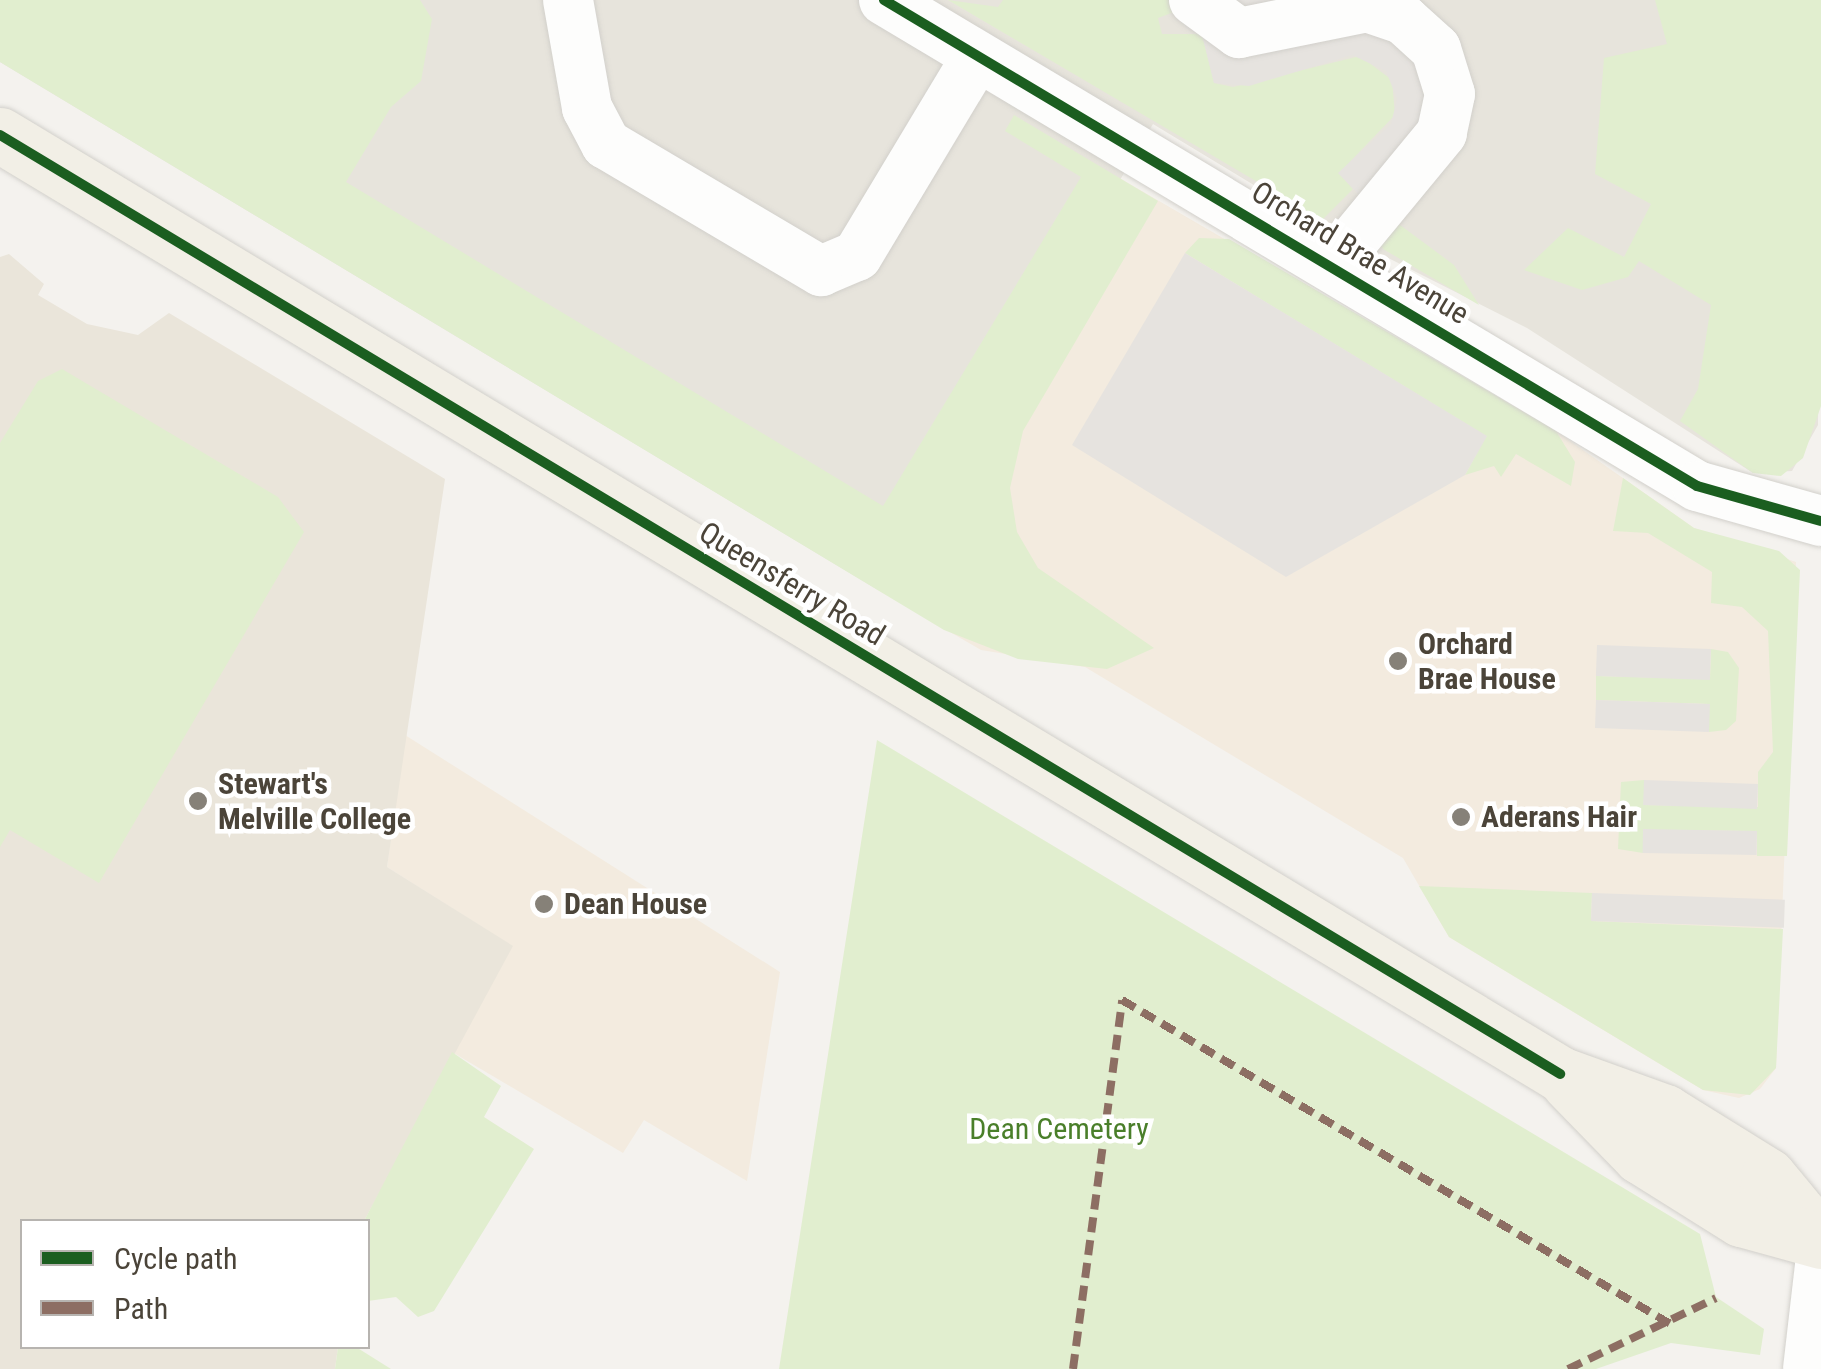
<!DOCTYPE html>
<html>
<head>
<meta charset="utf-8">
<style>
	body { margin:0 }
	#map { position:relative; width:1821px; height:1369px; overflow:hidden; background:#f4f2ee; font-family:"Roboto Condensed",sans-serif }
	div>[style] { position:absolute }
	.residential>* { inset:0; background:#e7e4dc }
	.commercial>* { inset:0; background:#f3ebdf }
	.education>* { inset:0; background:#eae5da }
	.green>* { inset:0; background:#e1eecf }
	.parking>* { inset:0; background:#e6e3df; transform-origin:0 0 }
	.roads { filter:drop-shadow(0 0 2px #d2d0cb) drop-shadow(0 0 2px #d2d0cb) }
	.minor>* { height:50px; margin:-25px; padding:0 25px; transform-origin:25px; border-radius:25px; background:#fdfdfc }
	.major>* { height:55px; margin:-27.5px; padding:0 27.5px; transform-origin:27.5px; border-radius:27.5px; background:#f2efe6 }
	.quiet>* { height:8px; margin-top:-4px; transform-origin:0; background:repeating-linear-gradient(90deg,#8d6e63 0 15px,transparent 0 23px) }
	.cycleway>* { height:10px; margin:-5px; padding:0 5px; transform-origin:5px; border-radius:5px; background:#1b5e20 }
	.dots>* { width:28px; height:28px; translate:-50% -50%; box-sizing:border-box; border:5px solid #fff; border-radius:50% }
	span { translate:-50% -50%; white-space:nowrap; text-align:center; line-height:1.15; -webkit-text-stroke:9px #fff; paint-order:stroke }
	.street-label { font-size:30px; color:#4b4439 }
	.poi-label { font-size:30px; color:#4b4439; font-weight:700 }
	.left { translate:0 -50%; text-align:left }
	.park-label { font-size:30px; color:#4a7f2a }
	.legend { position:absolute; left:20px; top:1219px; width:350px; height:130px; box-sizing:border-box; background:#fff; border:2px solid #b7b4b0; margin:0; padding:12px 18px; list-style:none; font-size:30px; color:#4b4439 }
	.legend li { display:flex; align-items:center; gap:20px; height:50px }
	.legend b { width:50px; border:2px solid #b7b4b0 }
</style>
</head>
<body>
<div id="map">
	<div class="residential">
		<i style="clip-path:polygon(0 0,1821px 0,1818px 425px,1792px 471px,1753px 473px,1527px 328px,1305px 216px,1153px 124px,878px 590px,0 62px)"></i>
	</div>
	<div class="commercial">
		<i style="clip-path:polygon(1121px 179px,1556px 431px,1694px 528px,1796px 562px,1776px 1068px,1760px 1089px,1739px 1098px,1703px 1090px,1449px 937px,1403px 858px,1085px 667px,981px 650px,878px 590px)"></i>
		<i style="clip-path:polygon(405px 735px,780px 972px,747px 1181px,644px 1120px,623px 1153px,452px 1052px,512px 946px,387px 867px)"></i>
	</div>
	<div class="education">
		<i style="clip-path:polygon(9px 254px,44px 284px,38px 295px,87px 324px,138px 335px,169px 313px,445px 479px,387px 867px,513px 946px,364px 1221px,22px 1222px,22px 1346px,338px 1347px,335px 1369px,0 1369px,0 257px)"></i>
	</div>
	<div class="green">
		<i style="clip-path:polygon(0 0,420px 0,432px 19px,421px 81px,391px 107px,346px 182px,883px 506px,1081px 177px,1005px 131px,1014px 115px,1158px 201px,1023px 431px,1010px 488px,1017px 532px,1038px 568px,1154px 648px,1107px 669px,1018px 659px,944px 630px,0 62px)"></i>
		<i style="clip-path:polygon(948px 0,998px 7px,1003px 0,1174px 0,1174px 12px,1158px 18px,1162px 34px,1202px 34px,1214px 83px,1233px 87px,1360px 56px,1392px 80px,1395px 115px,1339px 173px,1353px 189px,1322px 220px)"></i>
		<i style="clip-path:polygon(1655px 0,1821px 0,1821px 406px,1803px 458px,1781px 476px,1753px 473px,1680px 421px,1698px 389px,1711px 305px,1639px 261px,1628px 277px,1582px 290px,1524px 270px,1568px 228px,1624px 257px,1651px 204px,1595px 174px,1604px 58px,1667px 44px)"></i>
		<i style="clip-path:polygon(1396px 222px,1454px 265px,1479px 305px,1383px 249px,1376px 240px)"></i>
		<i style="clip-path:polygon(1199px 238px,1229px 239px,1556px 431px,1575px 462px,1571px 486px,1516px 454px,1501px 477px,1494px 466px,1465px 475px,1486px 436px,1185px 253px)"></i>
		<i style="clip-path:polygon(62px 369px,278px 497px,304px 532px,99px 883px,10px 830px,0 847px,0 443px,38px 381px)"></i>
		<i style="clip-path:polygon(1623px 478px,1694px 528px,1779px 551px,1800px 570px,1787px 856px,1757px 856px,1757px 831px,1643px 830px,1643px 853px,1618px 849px,1621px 782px,1644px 780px,1644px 805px,1758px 807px,1758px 772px,1773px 752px,1768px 631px,1742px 607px,1711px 603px,1712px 572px,1648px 533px,1613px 531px)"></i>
		<i style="clip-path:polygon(1711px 649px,1728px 652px,1739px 668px,1736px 721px,1726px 730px,1709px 732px,1709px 704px,1596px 700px,1596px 676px,1710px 679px)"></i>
		<i style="clip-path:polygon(877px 740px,1700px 1234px,1716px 1297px,1764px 1329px,1760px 1355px,1671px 1343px,1596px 1369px,779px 1369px)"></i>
		<i style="clip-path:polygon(1419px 886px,1592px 893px,1591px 921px,1783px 929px,1776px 1068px,1750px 1095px,1703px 1090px,1449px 937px)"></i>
		<i style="clip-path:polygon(452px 1052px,501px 1086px,484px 1117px,534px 1149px,434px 1311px,418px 1317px,396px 1297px,368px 1301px,364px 1221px)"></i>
		<i style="clip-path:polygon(338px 1347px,356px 1347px,391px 1369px,335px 1369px)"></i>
	</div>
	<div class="parking">
		<i style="clip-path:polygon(1174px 0,1306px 0,1446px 70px,1373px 210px,1338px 173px,1391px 124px,1397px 99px,1386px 71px,1352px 55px,1249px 86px,1214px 83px,1202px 35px,1186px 29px)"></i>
		<i style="clip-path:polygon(1185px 253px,1487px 436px,1465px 475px,1286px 577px,1072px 445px)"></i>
		<i style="left:1597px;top:645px;width:114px;height:31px;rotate:2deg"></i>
		<i style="left:1596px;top:700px;width:114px;height:28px;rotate:2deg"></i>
		<i style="left:1644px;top:780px;width:114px;height:25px;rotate:2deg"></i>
		<i style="left:1643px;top:829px;width:114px;height:24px;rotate:1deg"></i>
		<i style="left:1592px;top:893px;width:193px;height:28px;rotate:2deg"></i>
	</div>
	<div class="roads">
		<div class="minor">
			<i style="left:568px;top:0;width:110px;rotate:80deg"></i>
			<i style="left:587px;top:108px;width:41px;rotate:62.2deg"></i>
			<i style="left:606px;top:144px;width:250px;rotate:30.6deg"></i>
			<i style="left:821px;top:271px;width:39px;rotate:-23deg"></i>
			<i style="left:857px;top:256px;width:233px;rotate:-59deg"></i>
			<i style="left:884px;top:0;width:947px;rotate:30.87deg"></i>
			<i style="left:1697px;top:486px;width:129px;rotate:15.8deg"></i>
			<i style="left:1194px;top:0;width:56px;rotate:36.3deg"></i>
			<i style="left:1239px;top:33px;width:131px;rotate:-11.5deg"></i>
			<i style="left:1367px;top:7px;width:39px;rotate:19deg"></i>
			<i style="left:1404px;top:20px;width:43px;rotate:42.2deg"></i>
			<i style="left:1436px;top:49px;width:47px;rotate:72.7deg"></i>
			<i style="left:1450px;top:94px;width:40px;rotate:102deg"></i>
			<i style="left:1442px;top:133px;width:170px;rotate:129.5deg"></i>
			<i style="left:1808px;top:1369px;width:113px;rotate:-83.4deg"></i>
		</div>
		<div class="major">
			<i style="left:0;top:135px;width:1821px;rotate:31.04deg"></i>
			<i style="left:1560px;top:1074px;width:112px;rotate:19.9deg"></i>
			<i style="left:1665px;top:1112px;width:121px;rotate:31.9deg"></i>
			<i style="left:1768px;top:1176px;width:83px;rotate:50.4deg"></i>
			<i style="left:1569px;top:1083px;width:102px;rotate:45.8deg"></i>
			<i style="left:1640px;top:1156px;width:119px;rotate:32deg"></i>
			<i style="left:1741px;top:1219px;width:83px;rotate:15.4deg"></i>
		</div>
	</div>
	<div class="quiet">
		<i style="left:1073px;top:1369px;width:372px;rotate:-82.4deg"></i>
		<i style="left:1122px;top:1000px;width:639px;rotate:30.58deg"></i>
		<i style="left:1568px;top:1369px;width:164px;rotate:-25.6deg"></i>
	</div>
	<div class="cycleway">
		<i style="left:884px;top:0;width:947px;rotate:30.87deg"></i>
		<i style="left:1697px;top:486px;width:129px;rotate:15.8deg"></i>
		<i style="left:0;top:135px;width:1821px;rotate:31.04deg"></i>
	</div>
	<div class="dots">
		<i style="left:1398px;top:661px;background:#868178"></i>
		<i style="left:198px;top:801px;background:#868178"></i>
		<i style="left:1461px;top:817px;background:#868178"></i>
		<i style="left:544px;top:904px;background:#868178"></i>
	</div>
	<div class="street-label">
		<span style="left:1360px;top:253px;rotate:31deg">Orchard Brae Avenue</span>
		<span style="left:792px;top:584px;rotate:31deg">Queensferry Road</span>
	</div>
	<div class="poi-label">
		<span class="left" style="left:1418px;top:661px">Orchard<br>Brae House</span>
		<span class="left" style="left:218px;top:801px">Stewart's<br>Melville College</span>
		<span class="left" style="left:1481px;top:817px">Aderans Hair</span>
		<span class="left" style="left:564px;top:904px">Dean House</span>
	</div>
	<div class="park-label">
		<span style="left:1059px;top:1129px">Dean Cemetery</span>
	</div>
	<ul class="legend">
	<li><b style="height:12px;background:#1b5e20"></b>Cycle path</li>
	<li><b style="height:12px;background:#8d6e63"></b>Path</li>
	</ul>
</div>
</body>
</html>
